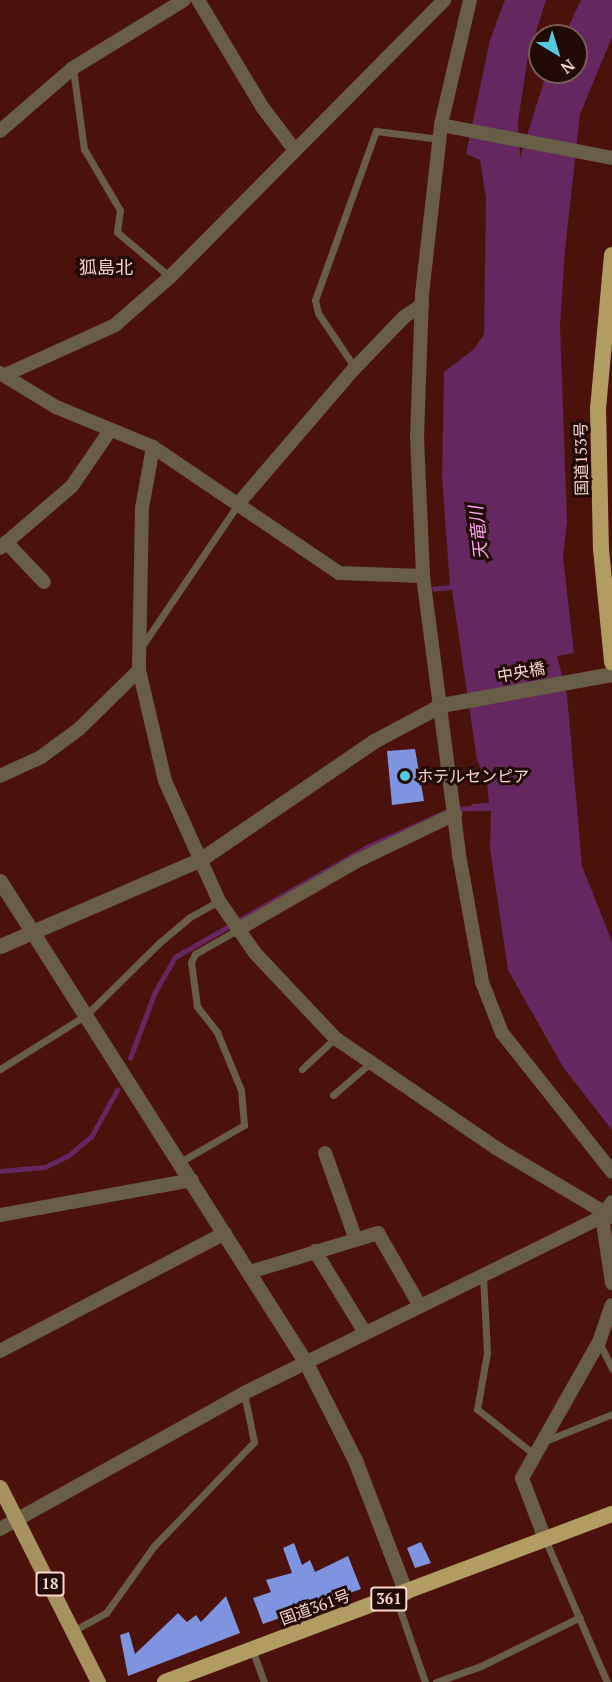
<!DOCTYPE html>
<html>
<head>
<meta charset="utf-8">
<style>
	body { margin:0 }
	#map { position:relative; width:612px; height:1682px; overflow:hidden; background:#4b120b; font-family:"PT Serif","Noto Sans JP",serif }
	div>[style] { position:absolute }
	.water>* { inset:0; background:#64275f }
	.stream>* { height:4.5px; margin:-2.25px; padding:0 2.25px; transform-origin:2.25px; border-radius:2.25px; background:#64275f }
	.building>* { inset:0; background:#7e94e0 }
	.service>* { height:7px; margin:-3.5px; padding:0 3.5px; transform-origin:3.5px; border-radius:3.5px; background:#675e45 }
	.minor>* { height:14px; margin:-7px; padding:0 7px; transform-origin:7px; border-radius:7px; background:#675e45 }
	.tertiary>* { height:15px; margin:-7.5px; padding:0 7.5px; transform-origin:7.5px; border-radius:7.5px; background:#675e45 }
	.primary>* { height:15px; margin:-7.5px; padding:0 7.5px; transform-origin:7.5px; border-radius:7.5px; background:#a5925e }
	.trunk>* { height:16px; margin:-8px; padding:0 8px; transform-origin:8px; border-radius:8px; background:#b19c62 }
	.dots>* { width:16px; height:16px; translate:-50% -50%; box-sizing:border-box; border:3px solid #210906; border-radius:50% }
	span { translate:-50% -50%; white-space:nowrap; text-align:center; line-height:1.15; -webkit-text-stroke:6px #210906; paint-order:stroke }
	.shield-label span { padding:2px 4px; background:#210906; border:2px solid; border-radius:4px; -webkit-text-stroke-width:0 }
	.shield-label { font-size:15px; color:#fcd6cf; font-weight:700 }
	.street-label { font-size:16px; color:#fcd6cf }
	.poi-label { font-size:16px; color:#fcd6cf }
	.left { translate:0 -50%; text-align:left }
	.neighbourhood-label { font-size:18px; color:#fcd6cf }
	.water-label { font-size:18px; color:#fca3f2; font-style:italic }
	.north { position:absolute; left:528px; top:24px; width:60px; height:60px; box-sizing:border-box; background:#210906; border:2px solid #795b56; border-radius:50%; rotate:142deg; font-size:16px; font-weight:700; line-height:24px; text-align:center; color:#fcd6cf }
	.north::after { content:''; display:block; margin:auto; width:21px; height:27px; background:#54cade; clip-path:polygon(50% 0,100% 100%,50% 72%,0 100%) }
</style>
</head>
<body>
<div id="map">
	<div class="water">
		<i style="clip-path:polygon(505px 0,546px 0,528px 57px,518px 121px,520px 157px,547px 72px,576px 72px,576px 36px,564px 36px,581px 0,612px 0,612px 37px,580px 114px,565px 250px,560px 326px,567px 521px,563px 557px,574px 653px,557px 656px,567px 695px,582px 866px,612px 942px,612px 1130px,563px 1067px,508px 970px,490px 849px,491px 811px,472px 811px,471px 804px,489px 803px,487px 782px,477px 760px,452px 590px,433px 592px,432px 587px,450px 585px,442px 478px,444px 372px,474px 349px,484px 334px,486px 198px,480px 160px,466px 154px,490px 40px)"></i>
	</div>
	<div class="stream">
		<i style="left:455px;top:809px;width:22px;rotate:-3deg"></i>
		<i style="left:130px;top:1058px;width:71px;rotate:-69.3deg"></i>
		<i style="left:155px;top:992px;width:40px;rotate:-60.3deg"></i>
		<i style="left:175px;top:957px;width:221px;rotate:-29.8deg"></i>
		<i style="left:367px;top:847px;width:88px;rotate:-24.2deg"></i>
		<i style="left:0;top:1171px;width:45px;rotate:-5.1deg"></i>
		<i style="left:45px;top:1167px;width:25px;rotate:-26deg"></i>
		<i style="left:68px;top:1156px;width:30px;rotate:-40deg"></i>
		<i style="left:91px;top:1137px;width:54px;rotate:-61deg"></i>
	</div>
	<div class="building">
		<i style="clip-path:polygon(415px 749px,424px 801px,392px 805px,387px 751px)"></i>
		<i style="clip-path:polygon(421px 1542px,431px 1563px,415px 1568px,407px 1548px)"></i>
		<i style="clip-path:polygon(294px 1543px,302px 1565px,310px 1560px,315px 1572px,348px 1556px,361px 1589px,263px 1624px,253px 1598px,271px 1592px,266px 1580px,292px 1573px,283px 1548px)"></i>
		<i style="clip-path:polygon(226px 1596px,240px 1633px,128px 1676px,120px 1635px,129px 1632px,135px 1654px,178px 1613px,187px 1622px,196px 1615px,201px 1622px)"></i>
	</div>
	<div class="service">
		<i style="left:73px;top:69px;width:81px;rotate:82.2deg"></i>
		<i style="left:84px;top:149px;width:71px;rotate:59.5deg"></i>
		<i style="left:120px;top:210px;width:22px;rotate:98deg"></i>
		<i style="left:117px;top:232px;width:70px;rotate:40.3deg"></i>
		<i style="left:355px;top:368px;width:66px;rotate:-123.9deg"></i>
		<i style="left:318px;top:313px;width:13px;rotate:-103deg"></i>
		<i style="left:315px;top:300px;width:180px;rotate:-70.2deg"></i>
		<i style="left:376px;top:131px;width:64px;rotate:7.2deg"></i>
		<i style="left:142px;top:646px;width:171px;rotate:-55.9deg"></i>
		<i style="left:0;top:1069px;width:102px;rotate:-32.1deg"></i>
		<i style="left:86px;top:1015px;width:103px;rotate:-44.6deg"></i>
		<i style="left:159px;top:943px;width:40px;rotate:-40deg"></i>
		<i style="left:190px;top:917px;width:33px;rotate:-29deg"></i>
		<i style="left:302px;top:1069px;width:45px;rotate:-43.2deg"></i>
		<i style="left:333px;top:1095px;width:48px;rotate:-40.7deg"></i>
		<i style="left:180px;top:1162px;width:74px;rotate:-30deg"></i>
		<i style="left:244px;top:1125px;width:35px;rotate:-95deg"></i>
		<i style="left:241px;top:1090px;width:63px;rotate:-112.5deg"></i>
		<i style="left:217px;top:1032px;width:33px;rotate:-128deg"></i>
		<i style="left:197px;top:1006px;width:44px;rotate:-97.8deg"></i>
		<i style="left:191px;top:962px;width:9px;rotate:-63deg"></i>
		<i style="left:195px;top:954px;width:48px;rotate:-29.7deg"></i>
		<i style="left:483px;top:1276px;width:77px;rotate:87deg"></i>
		<i style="left:487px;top:1353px;width:57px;rotate:100.1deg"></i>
		<i style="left:477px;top:1409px;width:74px;rotate:38.4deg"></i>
		<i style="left:599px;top:1342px;width:30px;rotate:64deg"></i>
		<i style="left:545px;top:1441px;width:72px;rotate:-21.9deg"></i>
		<i style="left:545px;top:1539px;width:156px;rotate:66.6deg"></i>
		<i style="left:406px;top:1594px;width:15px;rotate:118deg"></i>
		<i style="left:399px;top:1607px;width:79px;rotate:70.9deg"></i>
		<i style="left:73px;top:1631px;width:38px;rotate:-29deg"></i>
		<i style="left:106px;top:1613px;width:82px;rotate:-54.4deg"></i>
		<i style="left:154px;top:1546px;width:144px;rotate:-46.1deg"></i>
		<i style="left:254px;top:1442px;width:50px;rotate:-101.5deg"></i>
		<i style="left:252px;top:1649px;width:35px;rotate:70deg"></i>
		<i style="left:436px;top:1682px;width:48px;rotate:-19.6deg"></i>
		<i style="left:481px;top:1666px;width:110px;rotate:-26.3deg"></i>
	</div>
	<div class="minor">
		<i style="left:198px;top:0;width:126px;rotate:59deg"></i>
		<i style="left:263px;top:108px;width:51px;rotate:52.9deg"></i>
		<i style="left:470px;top:0;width:128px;rotate:103.1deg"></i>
		<i style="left:441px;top:125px;width:171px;rotate:96.4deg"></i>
		<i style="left:422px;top:295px;width:142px;rotate:92deg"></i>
		<i style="left:417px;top:437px;width:139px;rotate:87.5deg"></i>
		<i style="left:423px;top:576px;width:281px;rotate:82.6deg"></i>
		<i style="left:459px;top:855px;width:129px;rotate:79.7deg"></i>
		<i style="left:482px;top:982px;width:55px;rotate:68.6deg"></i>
		<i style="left:502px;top:1033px;width:177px;rotate:51.6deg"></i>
		<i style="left:441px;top:125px;width:174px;rotate:10.9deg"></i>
		<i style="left:0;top:131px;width:96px;rotate:-40.8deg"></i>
		<i style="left:73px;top:68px;width:130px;rotate:-31.5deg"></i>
		<i style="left:0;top:373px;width:66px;rotate:31.3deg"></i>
		<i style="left:56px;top:407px;width:105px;rotate:22.4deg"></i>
		<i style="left:153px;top:447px;width:225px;rotate:34.1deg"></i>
		<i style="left:339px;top:573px;width:84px;rotate:2deg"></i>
		<i style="left:5px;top:375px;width:121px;rotate:-24.4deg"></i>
		<i style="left:115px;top:325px;width:73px;rotate:-41.1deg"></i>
		<i style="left:170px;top:277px;width:390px;rotate:-45.3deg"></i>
		<i style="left:153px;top:447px;width:62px;rotate:100.2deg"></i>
		<i style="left:142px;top:508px;width:162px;rotate:91.1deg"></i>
		<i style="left:139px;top:670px;width:114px;rotate:76.8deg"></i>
		<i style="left:165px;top:781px;width:132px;rotate:65.8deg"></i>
		<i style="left:219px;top:901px;width:63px;rotate:55.3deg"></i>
		<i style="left:255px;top:953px;width:117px;rotate:46.7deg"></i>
		<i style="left:335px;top:1038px;width:195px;rotate:34.3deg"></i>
		<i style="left:496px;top:1148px;width:135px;rotate:30.7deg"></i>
		<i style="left:238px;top:504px;width:177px;rotate:-49.4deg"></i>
		<i style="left:353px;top:370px;width:74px;rotate:-46.1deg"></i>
		<i style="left:404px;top:317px;width:22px;rotate:-34deg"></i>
		<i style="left:6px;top:542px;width:55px;rotate:46.5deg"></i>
		<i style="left:0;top:548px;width:95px;rotate:-40.7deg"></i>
		<i style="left:72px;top:486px;width:65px;rotate:-55.6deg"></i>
		<i style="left:0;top:776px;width:45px;rotate:-24.9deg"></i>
		<i style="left:41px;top:757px;width:47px;rotate:-36.4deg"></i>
		<i style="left:79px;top:729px;width:84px;rotate:-44.5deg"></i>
		<i style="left:237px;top:930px;width:138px;rotate:-29.9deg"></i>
		<i style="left:357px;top:861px;width:109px;rotate:-25.6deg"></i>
		<i style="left:325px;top:1153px;width:92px;rotate:70.4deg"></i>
		<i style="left:0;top:1215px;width:195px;rotate:-10.3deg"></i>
		<i style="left:602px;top:1217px;width:67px;rotate:81.4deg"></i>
		<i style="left:315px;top:1251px;width:96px;rotate:58.6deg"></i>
		<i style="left:250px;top:1272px;width:134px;rotate:-16.9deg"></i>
		<i style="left:378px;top:1233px;width:84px;rotate:60.1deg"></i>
		<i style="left:0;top:1351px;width:254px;rotate:-27.7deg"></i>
		<i style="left:0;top:1529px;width:279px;rotate:-29.1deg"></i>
		<i style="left:244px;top:1393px;width:399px;rotate:-26.2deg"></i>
		<i style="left:602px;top:1217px;width:18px;rotate:-56deg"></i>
		<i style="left:545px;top:1539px;width:65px;rotate:-110.7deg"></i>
		<i style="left:522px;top:1478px;width:156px;rotate:-60.5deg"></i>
		<i style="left:599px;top:1342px;width:39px;rotate:-71deg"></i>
	</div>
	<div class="tertiary">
		<i style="left:0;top:881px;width:571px;rotate:57.59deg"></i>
		<i style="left:306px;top:1363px;width:109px;rotate:63.2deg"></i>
		<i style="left:355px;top:1460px;width:142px;rotate:69deg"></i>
		<i style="left:0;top:946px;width:219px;rotate:-23.4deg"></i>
		<i style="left:201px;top:859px;width:209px;rotate:-34.3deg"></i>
		<i style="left:374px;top:741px;width:76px;rotate:-28.2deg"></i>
		<i style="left:441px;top:705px;width:174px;rotate:-10.3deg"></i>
	</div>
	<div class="primary">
		<i style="left:0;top:1487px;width:218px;rotate:63.3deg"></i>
	</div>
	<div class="trunk">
		<i style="left:612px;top:255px;width:154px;rotate:95.2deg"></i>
		<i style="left:598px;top:408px;width:141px;rotate:88.8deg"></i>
		<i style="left:601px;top:549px;width:114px;rotate:84.4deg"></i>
		<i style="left:165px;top:1682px;width:478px;rotate:-20.6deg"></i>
	</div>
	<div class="dots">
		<i style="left:405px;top:776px;background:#54cade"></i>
	</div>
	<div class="shield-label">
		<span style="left:50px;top:1584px">18</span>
		<span style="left:389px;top:1599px">361</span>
	</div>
	<div class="street-label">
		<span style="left:581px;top:459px;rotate:-91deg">国道153号</span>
		<span style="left:521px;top:672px;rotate:-10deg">中央橋</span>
		<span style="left:315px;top:1607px;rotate:-20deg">国道361号</span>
	</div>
	<div class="poi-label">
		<span class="left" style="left:417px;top:776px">ホテルセンピア</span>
	</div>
	<div class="neighbourhood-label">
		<span style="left:106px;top:267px">狐島北</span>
	</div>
	<div class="water-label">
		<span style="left:478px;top:533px;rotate:-96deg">天竜川</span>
	</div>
	<div class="north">N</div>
</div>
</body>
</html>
